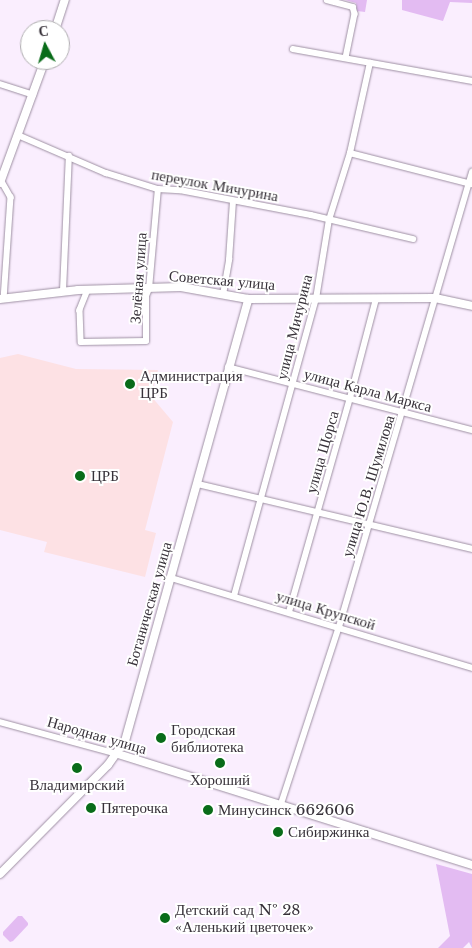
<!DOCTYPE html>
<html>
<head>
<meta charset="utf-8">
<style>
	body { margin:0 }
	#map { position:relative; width:472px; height:948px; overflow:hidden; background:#faeefe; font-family:"Libre Baskerville",serif }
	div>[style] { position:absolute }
	.medical>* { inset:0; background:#fde1e4 }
	.green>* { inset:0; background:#e3bbf2 }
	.roads { filter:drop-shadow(0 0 1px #9e90a3) drop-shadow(0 0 1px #9e90a3) }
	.minor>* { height:5.5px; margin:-2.75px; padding:0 2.75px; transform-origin:2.75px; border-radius:2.75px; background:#fff }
	.tertiary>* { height:8px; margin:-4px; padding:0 4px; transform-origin:4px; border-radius:4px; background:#fff }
	.dots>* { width:14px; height:14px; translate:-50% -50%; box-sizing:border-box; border:2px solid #fff; border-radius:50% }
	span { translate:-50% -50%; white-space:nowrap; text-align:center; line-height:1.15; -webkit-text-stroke:4px #fff; paint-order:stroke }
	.street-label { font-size:15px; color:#373139 }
	.poi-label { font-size:15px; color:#373139 }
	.left { translate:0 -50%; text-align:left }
	.north { position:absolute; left:20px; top:20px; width:50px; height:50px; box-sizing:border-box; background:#fff; border:1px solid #afadb0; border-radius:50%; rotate:354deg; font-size:14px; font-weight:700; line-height:20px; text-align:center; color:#373139 }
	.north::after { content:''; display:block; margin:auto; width:18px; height:22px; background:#096c19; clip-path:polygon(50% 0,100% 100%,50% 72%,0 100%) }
</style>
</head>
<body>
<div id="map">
	<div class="medical">
		<i style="clip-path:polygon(18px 354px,76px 369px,158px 370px,151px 396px,173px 422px,145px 530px,156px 533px,145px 577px,44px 552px,47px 542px,0 530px,0 358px)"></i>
	</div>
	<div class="green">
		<i style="clip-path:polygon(345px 0,367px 0,365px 12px,357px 11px,356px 3px)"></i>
		<i style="clip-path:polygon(402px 0,472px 0,472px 3px,450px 2px,443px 21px,402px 10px)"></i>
		<i style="clip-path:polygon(436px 864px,472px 874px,472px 948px,469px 942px,463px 948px,438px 948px,450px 936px)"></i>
		<i style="clip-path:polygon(18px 916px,22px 916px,28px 923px,28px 925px,13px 941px,10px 942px,3px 935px,3px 932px)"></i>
	</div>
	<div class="roads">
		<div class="minor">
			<i style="left:327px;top:0;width:27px;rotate:15deg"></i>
			<i style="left:353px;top:7px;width:7px;rotate:74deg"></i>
			<i style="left:355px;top:14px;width:45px;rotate:101.6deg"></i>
			<i style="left:293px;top:49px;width:182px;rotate:10.1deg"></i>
			<i style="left:0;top:84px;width:35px;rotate:18deg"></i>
			<i style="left:18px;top:135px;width:96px;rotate:23.4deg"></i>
			<i style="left:106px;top:173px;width:54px;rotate:17.1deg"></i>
			<i style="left:158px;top:189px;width:22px;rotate:3deg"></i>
			<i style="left:180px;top:190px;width:133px;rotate:10.8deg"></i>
			<i style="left:311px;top:215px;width:105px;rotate:13.2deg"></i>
			<i style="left:350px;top:153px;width:126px;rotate:14.3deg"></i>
			<i style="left:1px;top:180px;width:20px;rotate:60deg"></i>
			<i style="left:11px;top:197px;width:102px;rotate:93.9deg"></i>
			<i style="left:88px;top:290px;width:22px;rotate:112deg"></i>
			<i style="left:80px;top:310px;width:32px;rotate:88deg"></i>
			<i style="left:81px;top:342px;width:65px;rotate:-0.9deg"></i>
			<i style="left:146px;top:341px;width:45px;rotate:-90deg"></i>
			<i style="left:146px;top:296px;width:8px;rotate:-67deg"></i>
			<i style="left:149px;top:289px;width:100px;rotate:-84.9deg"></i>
			<i style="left:63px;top:291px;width:135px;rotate:-87.5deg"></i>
			<i style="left:223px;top:295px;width:36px;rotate:-80deg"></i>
			<i style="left:229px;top:260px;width:59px;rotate:-86.1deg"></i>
			<i style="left:228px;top:367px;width:252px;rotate:14.5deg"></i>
			<i style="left:198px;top:484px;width:282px;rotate:13.3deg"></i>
			<i style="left:171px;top:578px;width:314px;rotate:16.6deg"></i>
			<i style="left:234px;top:596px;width:308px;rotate:-74.6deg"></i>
			<i style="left:316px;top:299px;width:80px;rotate:-80.7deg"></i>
			<i style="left:329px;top:220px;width:70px;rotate:-72.6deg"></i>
			<i style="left:350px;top:153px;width:92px;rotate:-77.5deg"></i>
			<i style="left:289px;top:612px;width:223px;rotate:-74.1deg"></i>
			<i style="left:350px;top:398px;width:102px;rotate:-75.3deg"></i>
			<i style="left:0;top:722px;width:122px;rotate:15.2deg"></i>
			<i style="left:281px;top:804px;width:186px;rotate:-71.9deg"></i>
			<i style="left:339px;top:627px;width:474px;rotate:-73.7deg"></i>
		</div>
		<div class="tertiary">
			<i style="left:55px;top:30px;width:32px;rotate:-72deg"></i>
			<i style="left:0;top:183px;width:131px;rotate:-69.9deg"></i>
			<i style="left:0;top:299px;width:79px;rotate:-6.6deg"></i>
			<i style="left:78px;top:290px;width:103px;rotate:-1.7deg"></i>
			<i style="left:181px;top:287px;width:68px;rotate:10.2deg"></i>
			<i style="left:248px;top:299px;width:187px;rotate:-0.3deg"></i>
			<i style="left:435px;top:298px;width:38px;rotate:12deg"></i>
			<i style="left:118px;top:754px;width:371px;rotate:17.4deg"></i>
			<i style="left:0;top:874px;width:153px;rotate:-45.3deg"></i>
			<i style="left:108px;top:765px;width:29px;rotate:-55deg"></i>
			<i style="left:125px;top:741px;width:459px;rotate:-74.4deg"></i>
		</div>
	</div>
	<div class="dots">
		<i style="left:130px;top:384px;background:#096c19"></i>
		<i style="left:80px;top:476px;background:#096c19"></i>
		<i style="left:161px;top:738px;background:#096c19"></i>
		<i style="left:220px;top:763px;background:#096c19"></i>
		<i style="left:77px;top:768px;background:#096c19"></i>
		<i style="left:91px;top:808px;background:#096c19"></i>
		<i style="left:208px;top:810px;background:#096c19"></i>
		<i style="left:278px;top:832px;background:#096c19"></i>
		<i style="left:165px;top:918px;background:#096c19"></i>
	</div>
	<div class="street-label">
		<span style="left:215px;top:185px;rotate:10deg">переулок Мичурина</span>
		<span style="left:138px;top:278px;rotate:-86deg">Зелёная улица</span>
		<span style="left:222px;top:280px;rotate:5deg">Советская улица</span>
		<span style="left:294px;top:327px;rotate:-76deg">улица Мичурина</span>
		<span style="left:368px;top:390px;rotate:15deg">улица Карла Маркса</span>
		<span style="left:322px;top:452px;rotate:-74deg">улица Щорса</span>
		<span style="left:368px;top:486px;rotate:-73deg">улица Ю.В. Шумилова</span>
		<span style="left:149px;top:604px;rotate:-74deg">Ботаническая улица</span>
		<span style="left:326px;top:610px;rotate:17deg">улица Крупской</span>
		<span style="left:97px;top:735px;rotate:16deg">Народная улица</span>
	</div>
	<div class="poi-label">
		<span class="left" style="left:140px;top:384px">Администрация<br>ЦРБ</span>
		<span class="left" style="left:91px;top:476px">ЦРБ</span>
		<span class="left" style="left:171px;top:738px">Городская<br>библиотека</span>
		<span style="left:220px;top:780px">Хороший</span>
		<span style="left:77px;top:785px">Владимирский</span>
		<span class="left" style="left:101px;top:808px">Пятерочка</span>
		<span class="left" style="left:218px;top:810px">Минусинск 662606</span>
		<span class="left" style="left:288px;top:832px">Сибиржинка</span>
		<span class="left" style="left:175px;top:918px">Детский сад № 28<br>«Аленький цветочек»</span>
	</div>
	<div class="north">С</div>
</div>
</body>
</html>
